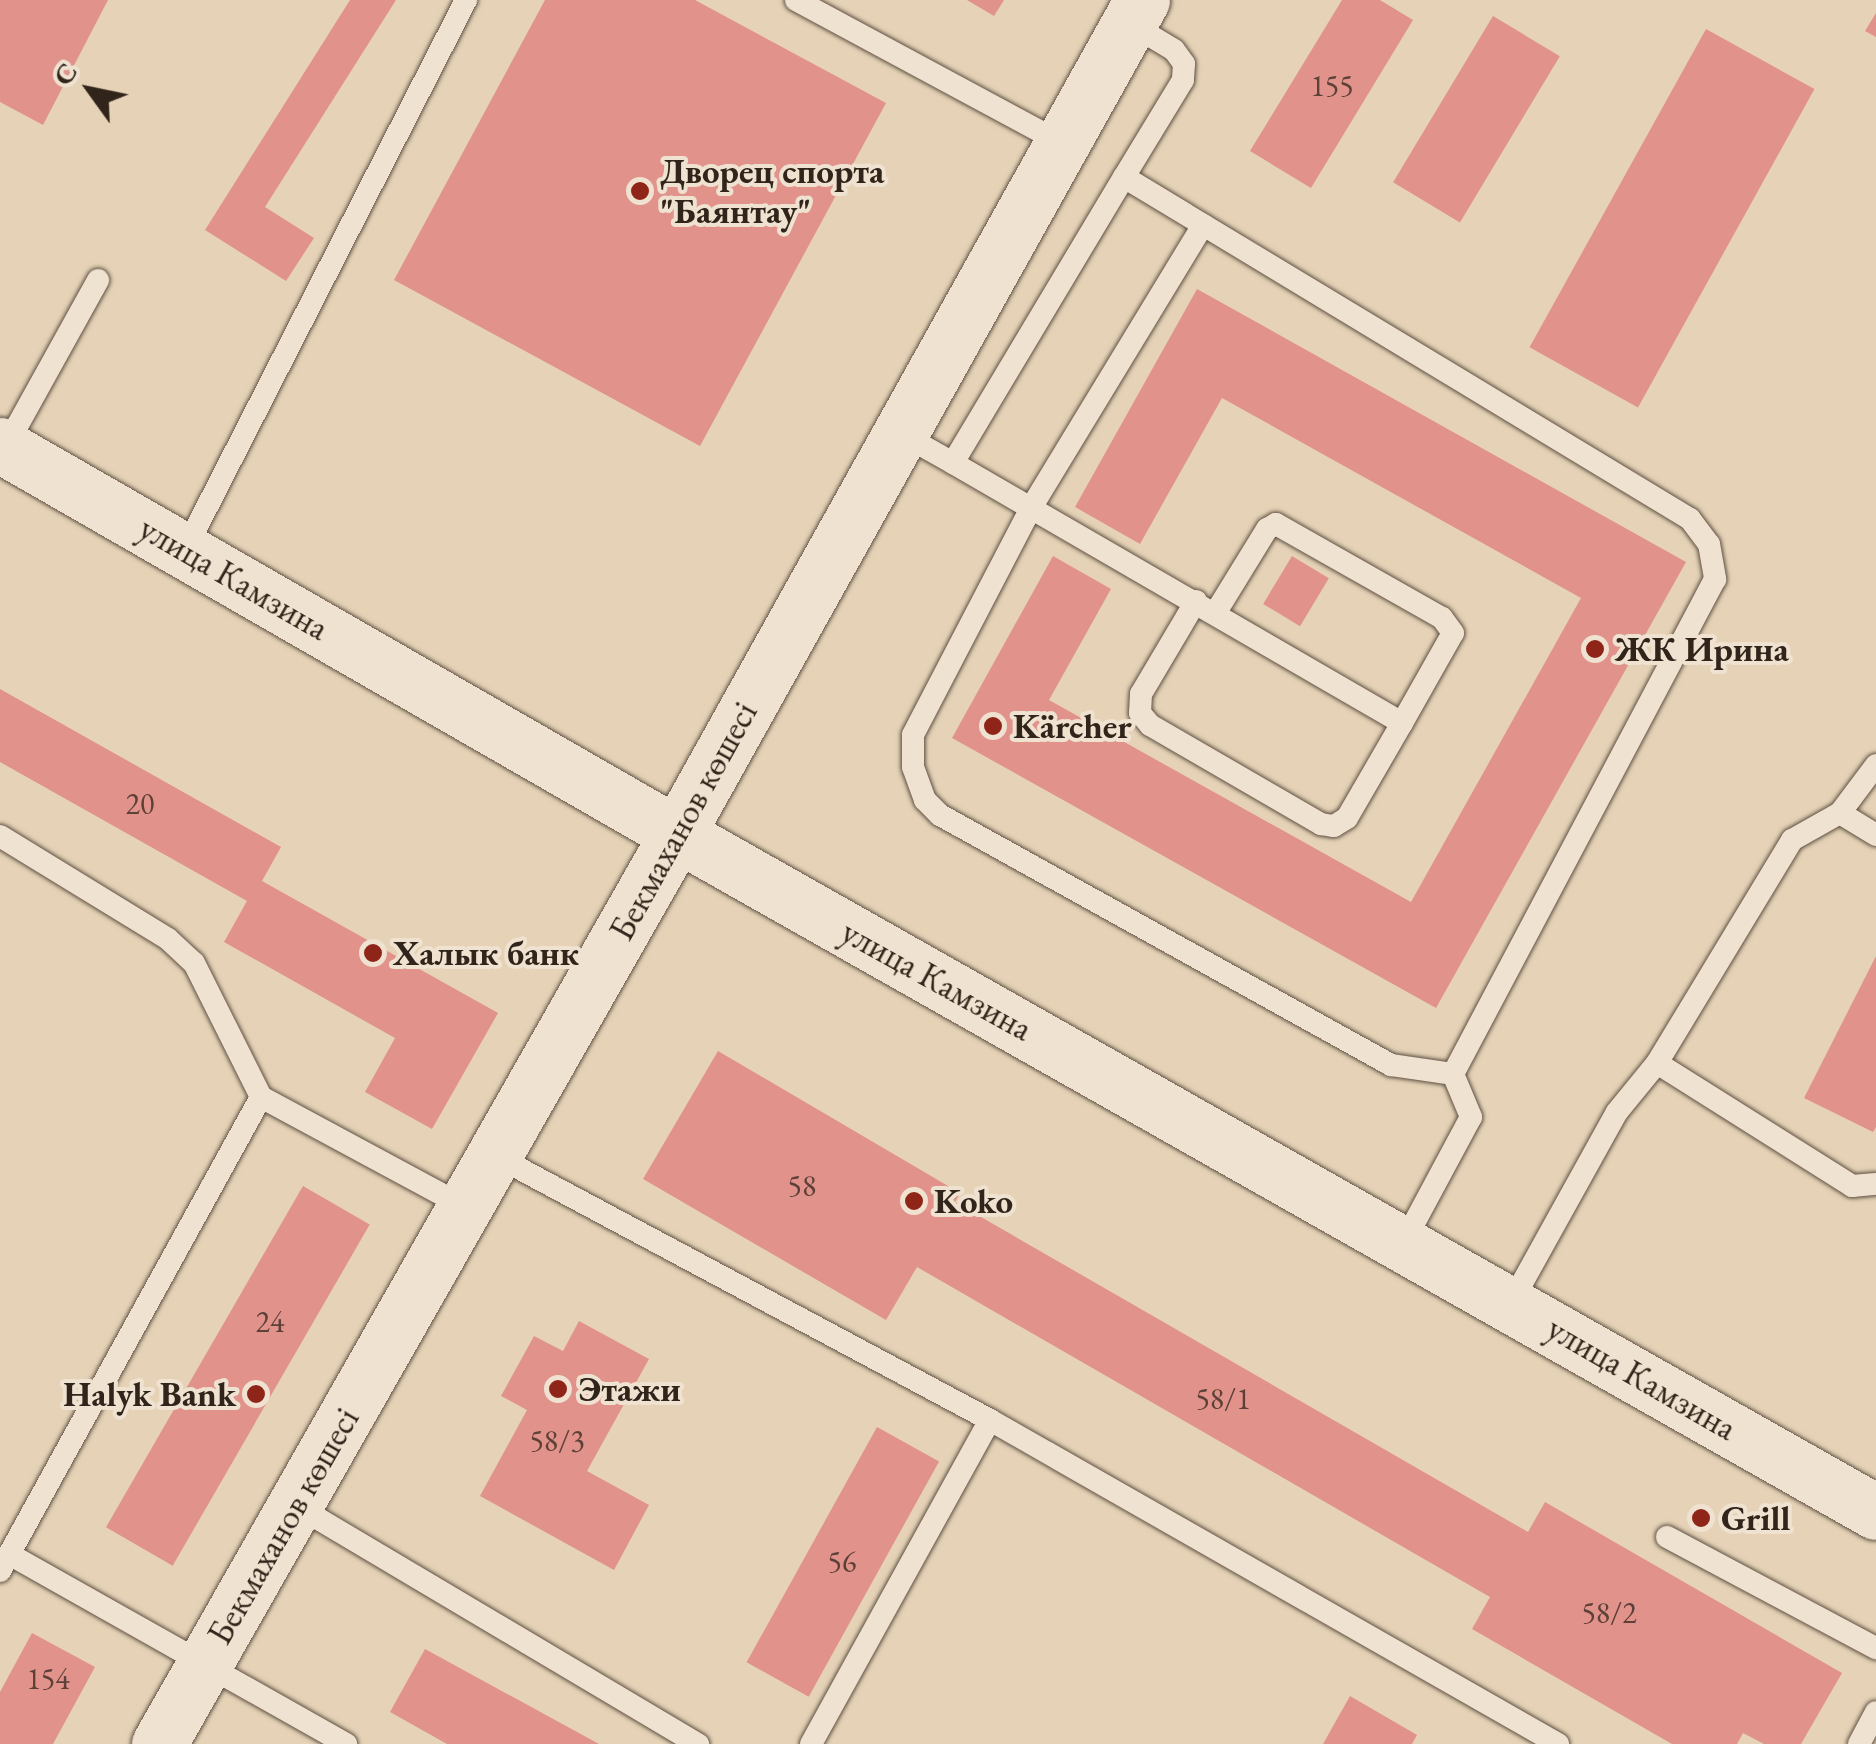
<!DOCTYPE html>
<html>
<head>
<meta charset="utf-8">
<style>
	body { margin:0 }
	#map { position:relative; width:1876px; height:1744px; overflow:hidden; background:#e6d3b7; font-family:"EB Garamond",serif }
	div>[style] { position:absolute }
	.building>* { inset:0; background:#e0928b; transform-origin:0 0 }
	.roads { filter:drop-shadow(0 0 2px #5e5042) drop-shadow(0 0 2px #5e5042) }
	.lane>* { height:22px; margin:-11px; padding:0 11px; transform-origin:11px; border-radius:11px; background:#efe2d0 }
	.secondary>* { height:55px; margin:-27.5px; padding:0 27.5px; transform-origin:27.5px; border-radius:27.5px; background:#efe2d0 }
	.dots>* { width:28px; height:28px; translate:-50% -50%; box-sizing:border-box; border:5px solid #efe2d0; border-radius:50% }
	span { translate:-50% -50%; white-space:nowrap; text-align:center; line-height:1.15; -webkit-text-stroke:8px #efe2d0; paint-order:stroke }
	.number-label { font-size:30px; color:#5d4037 }
	.number-label span { -webkit-text-stroke-width:0 }
	.poi-label { font-size:35px; color:#31251b; font-weight:700 }
	.left { translate:0 -50%; text-align:left }
	.right { translate:-100% -50%; text-align:right }
	.street-label { font-size:35px; color:#31251b }
	.north { position:absolute; left:40px; top:40px; width:100px; height:100px; -webkit-text-stroke:8px #efe2d0; paint-order:stroke; rotate:303deg; font-size:28px; font-weight:700; line-height:40px; text-align:center; color:#31251b }
	.north::after { content:''; display:block; margin:auto; width:35px; height:45px; background:#31251b; clip-path:polygon(50% 0,100% 100%,50% 72%,0 100%) }
</style>
</head>
<body>
<div id="map">
	<div class="building">
		<i style="clip-path:polygon(0 0,108px 0,43px 125px,0 102px)"></i>
		<i style="clip-path:polygon(350px 0,396px 0,265px 207px,314px 238px,286px 281px,205px 230px)"></i>
		<i style="clip-path:polygon(545px 0,695px 0,886px 103px,700px 446px,394px 280px)"></i>
		<i style="clip-path:polygon(967px 0,1004px 0,994px 16px)"></i>
		<i style="clip-path:polygon(1342px 0,1380px 0,1413px 20px,1311px 188px,1250px 151px)"></i>
		<i style="clip-path:polygon(1876px 13px,1876px 37px,1865px 31px)"></i>
		<i style="left:1493px;top:16px;width:78px;height:194px;rotate:31deg"></i>
		<i style="left:1706px;top:29px;width:124px;height:364px;rotate:29deg"></i>
		<i style="clip-path:polygon(1197px 289px,1686px 562px,1436px 1008px,952px 738px,1053px 556px,1111px 589px,1049px 700px,1411px 902px,1581px 598px,1222px 398px,1140px 544px,1075px 507px)"></i>
		<i style="left:1292px;top:556px;width:43px;height:56px;rotate:31deg"></i>
		<i style="clip-path:polygon(0 689px,281px 847px,262px 881px,498px 1013px,432px 1129px,365px 1092px,395px 1038px,224px 942px,247px 901px,0 762px)"></i>
		<i style="clip-path:polygon(1876px 956px,1876px 1127px,1873px 1132px,1804px 1098px)"></i>
		<i style="clip-path:polygon(718px 1051px,960px 1193px,955px 1202px,1528px 1532px,1545px 1502px,1842px 1673px,1801px 1744px,1764px 1744px,1743px 1733px,1737px 1744px,1672px 1744px,1472px 1629px,1490px 1597px,917px 1267px,886px 1320px,643px 1179px)"></i>
		<i style="left:303px;top:1186px;width:77px;height:394px;rotate:30deg"></i>
		<i style="clip-path:polygon(579px 1321px,649px 1359px,587px 1471px,649px 1505px,614px 1570px,480px 1496px,527px 1410px,501px 1396px,534px 1336px,563px 1351px)"></i>
		<i style="left:877px;top:1427px;width:71px;height:269px;rotate:29deg"></i>
		<i style="clip-path:polygon(32px 1633px,95px 1667px,53px 1744px,0 1744px,0 1692px)"></i>
		<i style="clip-path:polygon(425px 1649px,599px 1744px,447px 1744px,390px 1712px)"></i>
		<i style="clip-path:polygon(1350px 1696px,1417px 1735px,1412px 1744px,1323px 1744px)"></i>
	</div>
	<div class="roads">
		<div class="lane">
			<i style="left:796px;top:0;width:302px;rotate:28.3deg"></i>
			<i style="left:1129px;top:23px;width:52px;rotate:31deg"></i>
			<i style="left:1174px;top:50px;width:17px;rotate:54deg"></i>
			<i style="left:1184px;top:64px;width:16px;rotate:94deg"></i>
			<i style="left:1183px;top:80px;width:114px;rotate:121.3deg"></i>
			<i style="left:1124px;top:177px;width:661px;rotate:31.14deg"></i>
			<i style="left:1690px;top:519px;width:31px;rotate:53deg"></i>
			<i style="left:1709px;top:544px;width:36px;rotate:80deg"></i>
			<i style="left:1715px;top:579px;width:560px;rotate:117.89deg"></i>
			<i style="left:1453px;top:1074px;width:47px;rotate:67.3deg"></i>
			<i style="left:1471px;top:1117px;width:142px;rotate:118.2deg"></i>
			<i style="left:1124px;top:177px;width:333px;rotate:120.9deg"></i>
			<i style="left:953px;top:463px;width:519px;rotate:30.07deg"></i>
			<i style="left:1402px;top:723px;width:103px;rotate:-60.5deg"></i>
			<i style="left:1453px;top:633px;width:19px;rotate:-126deg"></i>
			<i style="left:1442px;top:618px;width:191px;rotate:-150.5deg"></i>
			<i style="left:1276px;top:524px;width:10px;rotate:151deg"></i>
			<i style="left:1267px;top:529px;width:97px;rotate:121.6deg"></i>
			<i style="left:1203px;top:225px;width:331px;rotate:121.3deg"></i>
			<i style="left:1031px;top:508px;width:256px;rotate:117.5deg"></i>
			<i style="left:913px;top:735px;width:32px;rotate:90deg"></i>
			<i style="left:913px;top:767px;width:35px;rotate:70deg"></i>
			<i style="left:925px;top:800px;width:21px;rotate:45deg"></i>
			<i style="left:940px;top:815px;width:516px;rotate:29deg"></i>
			<i style="left:1391px;top:1065px;width:63px;rotate:8.3deg"></i>
			<i style="left:900px;top:433px;width:61px;rotate:29.5deg"></i>
			<i style="left:5px;top:448px;width:192px;rotate:-61deg"></i>
			<i style="left:185px;top:550px;width:618px;rotate:-62.94deg"></i>
			<i style="left:1196px;top:601px;width:108px;rotate:120.6deg"></i>
			<i style="left:1141px;top:694px;width:19px;rotate:93deg"></i>
			<i style="left:1140px;top:713px;width:16px;rotate:50deg"></i>
			<i style="left:1150px;top:725px;width:198px;rotate:30.1deg"></i>
			<i style="left:1321px;top:824px;width:13px;rotate:9deg"></i>
			<i style="left:1334px;top:826px;width:15px;rotate:-32deg"></i>
			<i style="left:1347px;top:818px;width:110px;rotate:-59.9deg"></i>
			<i style="left:1840px;top:813px;width:42px;rotate:31.4deg"></i>
			<i style="left:0;top:836px;width:197px;rotate:31.5deg"></i>
			<i style="left:168px;top:939px;width:35px;rotate:43deg"></i>
			<i style="left:194px;top:963px;width:150px;rotate:63.4deg"></i>
			<i style="left:261px;top:1097px;width:232px;rotate:28.3deg"></i>
			<i style="left:1657px;top:1063px;width:261px;rotate:-58.8deg"></i>
			<i style="left:1792px;top:840px;width:55px;rotate:-29.4deg"></i>
			<i style="left:1840px;top:813px;width:60px;rotate:-53.1deg"></i>
			<i style="left:494px;top:1155px;width:562px;rotate:28.11deg"></i>
			<i style="left:990px;top:1420px;width:654px;rotate:29.7deg"></i>
			<i style="left:1511px;top:1303px;width:218px;rotate:-61deg"></i>
			<i style="left:1617px;top:1112px;width:63px;rotate:-50.8deg"></i>
			<i style="left:1657px;top:1063px;width:231px;rotate:32.2deg"></i>
			<i style="left:1852px;top:1186px;width:24px;rotate:-5deg"></i>
			<i style="left:295px;top:1505px;width:469px;rotate:30.7deg"></i>
			<i style="left:1667px;top:1537px;width:237px;rotate:28deg"></i>
			<i style="left:9px;top:1554px;width:387px;rotate:29.4deg"></i>
			<i style="left:0;top:1571px;width:541px;rotate:-61.16deg"></i>
			<i style="left:811px;top:1744px;width:370px;rotate:-61.1deg"></i>
			<i style="left:1859px;top:1744px;width:36px;rotate:-62deg"></i>
		</div>
		<div class="secondary">
			<i style="left:0;top:445px;width:781px;rotate:29.88deg"></i>
			<i style="left:677px;top:834px;width:1377px;rotate:29.49deg"></i>
			<i style="left:159px;top:1744px;width:1047px;rotate:-60.35deg"></i>
			<i style="left:677px;top:834px;width:955px;rotate:-60.86deg"></i>
		</div>
	</div>
	<div class="dots">
		<i style="left:640px;top:191px;background:#8f2418"></i>
		<i style="left:1595px;top:649px;background:#8f2418"></i>
		<i style="left:993px;top:726px;background:#8f2418"></i>
		<i style="left:373px;top:953px;background:#8f2418"></i>
		<i style="left:914px;top:1201px;background:#8f2418"></i>
		<i style="left:558px;top:1389px;background:#8f2418"></i>
		<i style="left:256px;top:1394px;background:#8f2418"></i>
		<i style="left:1701px;top:1518px;background:#8f2418"></i>
	</div>
	<div class="number-label">
		<span style="left:1332px;top:86px">155</span>
		<span style="left:140px;top:804px">20</span>
		<span style="left:802px;top:1186px">58</span>
		<span style="left:270px;top:1322px">24</span>
		<span style="left:1223px;top:1399px">58/1</span>
		<span style="left:557px;top:1441px">58/3</span>
		<span style="left:842px;top:1562px">56</span>
		<span style="left:1609px;top:1613px">58/2</span>
		<span style="left:48px;top:1679px">154</span>
	</div>
	<div class="poi-label">
		<span class="left" style="left:660px;top:191px">Дворец спорта<br>"Баянтау"</span>
		<span class="left" style="left:1615px;top:649px">ЖК Ирина</span>
		<span class="left" style="left:1013px;top:726px">Kärcher</span>
		<span class="left" style="left:393px;top:953px">Халык банк</span>
		<span class="left" style="left:934px;top:1201px">Koko</span>
		<span class="left" style="left:578px;top:1389px">Этажи</span>
		<span class="right" style="left:236px;top:1394px">Halyk Bank</span>
		<span class="left" style="left:1721px;top:1518px">Grill</span>
	</div>
	<div class="street-label">
		<span style="left:234px;top:578px;rotate:30deg">улица Камзина</span>
		<span style="left:683px;top:821px;rotate:-61deg">Бекмаханов көшесі</span>
		<span style="left:937px;top:980px;rotate:29deg">улица Камзина</span>
		<span style="left:1642px;top:1378px;rotate:30deg">улица Камзина</span>
		<span style="left:283px;top:1526px;rotate:-60deg">Бекмаханов көшесі</span>
	</div>
	<div class="north">С</div>
</div>
</body>
</html>
